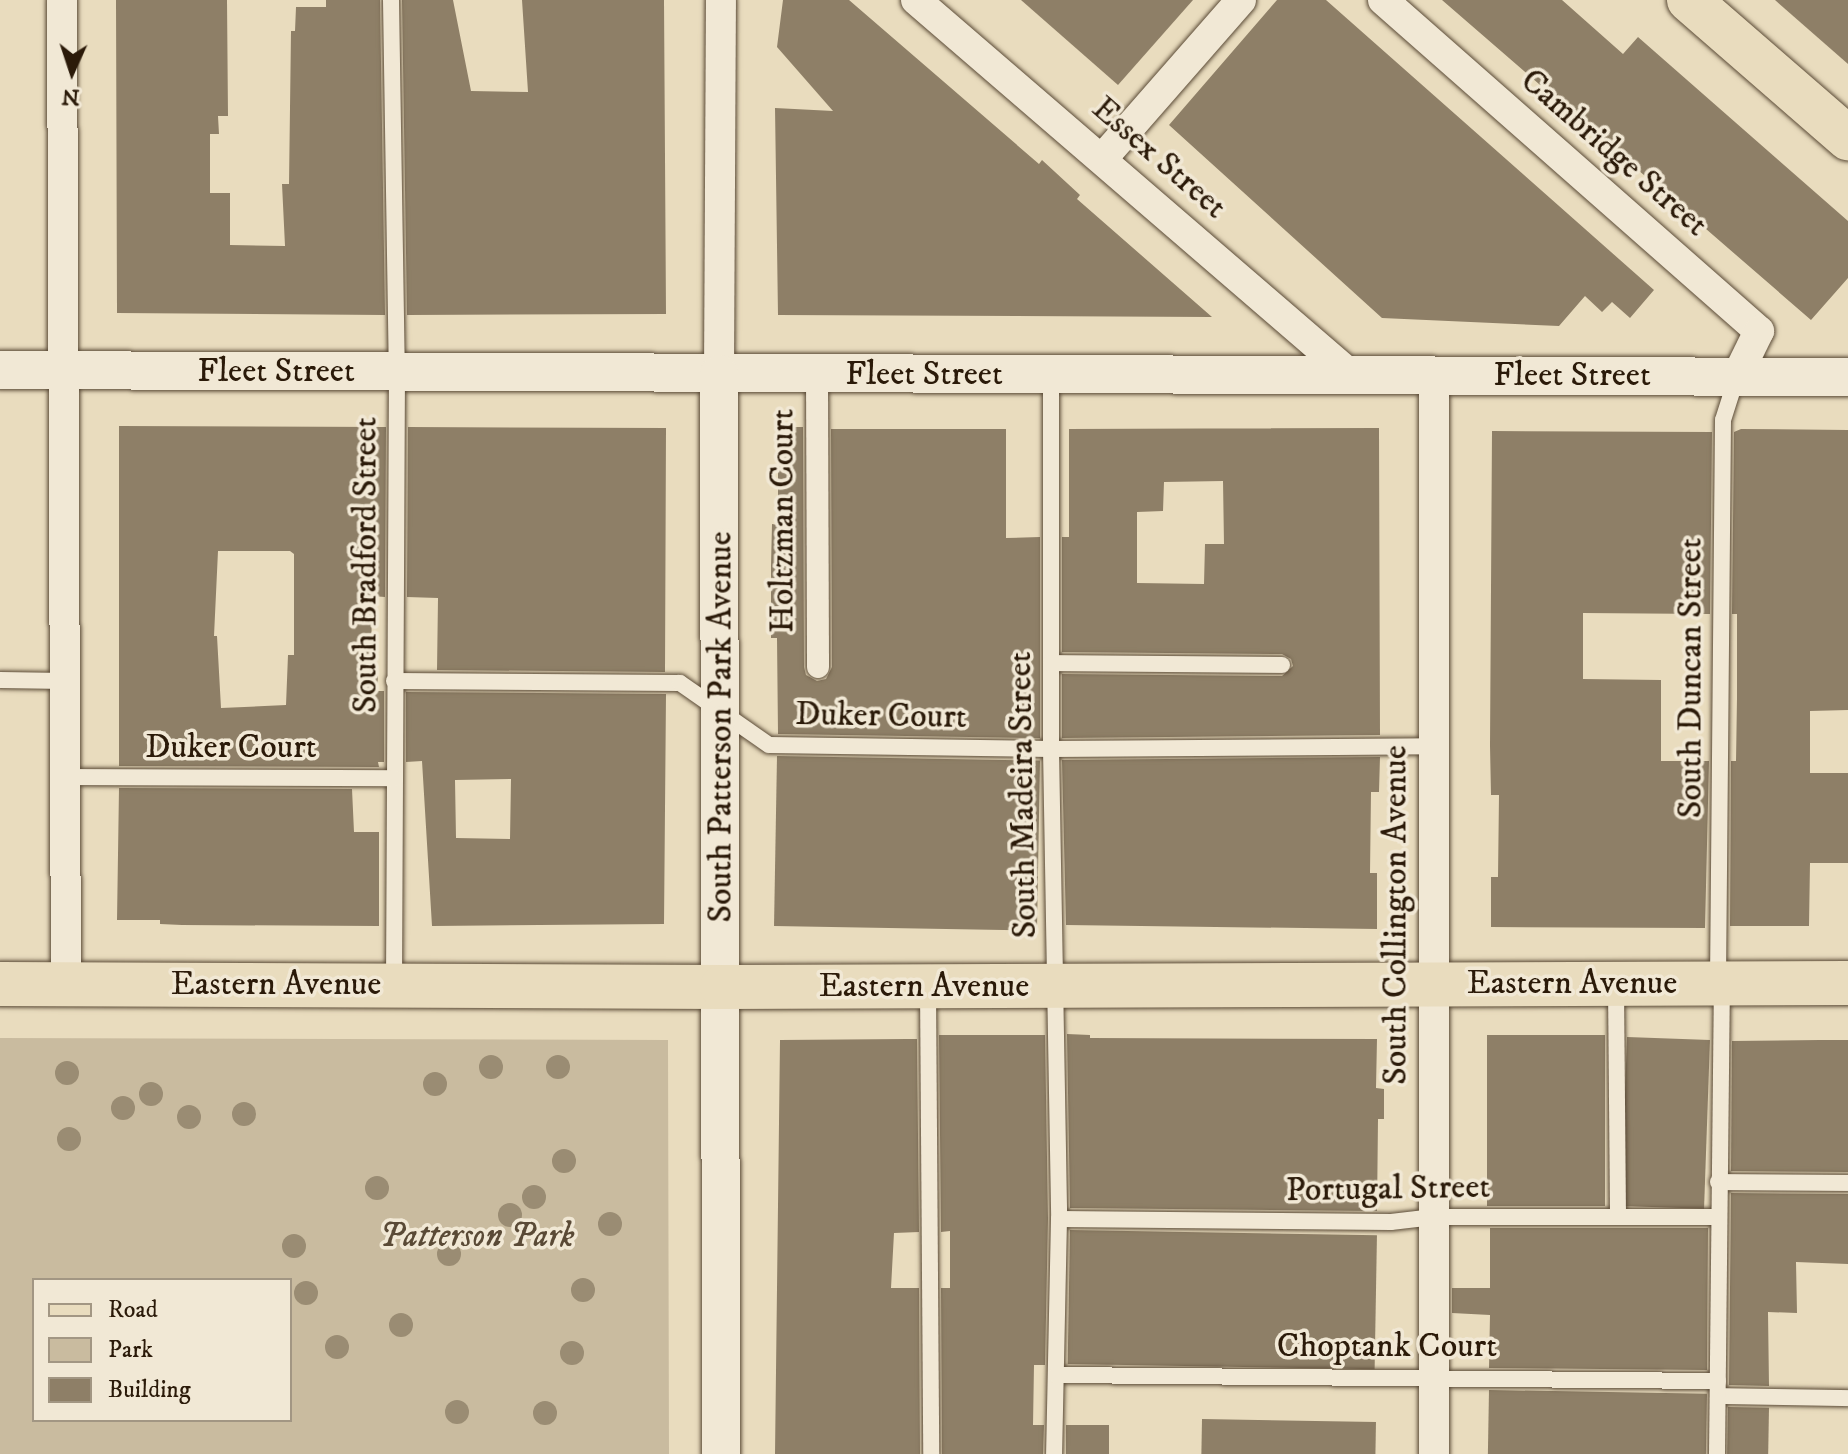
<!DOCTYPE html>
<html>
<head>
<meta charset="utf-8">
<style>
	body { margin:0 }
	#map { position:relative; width:1848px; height:1454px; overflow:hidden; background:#e9dcbe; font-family:"IM FELL DW Pica",serif }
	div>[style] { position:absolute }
	.green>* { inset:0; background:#c9bb9f }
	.building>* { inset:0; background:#8e7f67; transform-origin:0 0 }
	.roads { filter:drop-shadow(0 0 2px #5a4a36) drop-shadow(0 0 2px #5a4a36) }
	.service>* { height:16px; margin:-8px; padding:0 8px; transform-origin:8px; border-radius:8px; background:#f1e8d5 }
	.pedestrian>* { height:22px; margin:-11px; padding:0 11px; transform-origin:11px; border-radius:11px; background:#f1e8d5 }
	.minor>* { height:30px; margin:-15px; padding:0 15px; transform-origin:15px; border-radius:15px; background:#f1e8d5 }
	.tertiary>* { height:38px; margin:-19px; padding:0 19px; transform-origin:19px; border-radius:19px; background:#f1e8d5 }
	.primary>* { height:44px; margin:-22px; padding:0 22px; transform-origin:22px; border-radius:22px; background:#e9dcbe }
	.trees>* { width:24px; height:24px; margin:-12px; border-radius:50%; background:#9a8c73 }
	span { translate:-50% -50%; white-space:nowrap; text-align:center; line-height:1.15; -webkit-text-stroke:7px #f1e8d5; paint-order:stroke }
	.street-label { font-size:34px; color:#2b1a09 }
	.park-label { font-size:34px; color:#5a4a36; font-style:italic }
	.legend { position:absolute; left:32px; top:1278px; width:260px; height:144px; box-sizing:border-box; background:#f1e8d5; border:2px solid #a29683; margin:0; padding:10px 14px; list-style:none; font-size:24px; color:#2b1a09 }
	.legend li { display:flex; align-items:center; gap:16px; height:40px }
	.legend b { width:40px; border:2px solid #a29683 }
	.north { position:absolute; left:32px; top:32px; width:80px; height:80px; -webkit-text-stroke:6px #f1e8d5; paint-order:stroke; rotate:183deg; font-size:22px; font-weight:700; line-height:32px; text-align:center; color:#2b1a09 }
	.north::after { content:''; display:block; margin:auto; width:28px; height:36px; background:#2b1a09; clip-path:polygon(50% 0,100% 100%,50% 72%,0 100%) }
</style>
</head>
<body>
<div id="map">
	<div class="green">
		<i style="clip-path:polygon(evenodd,0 1038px,668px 1040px,669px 1454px,0 1454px,0 1038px,34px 1280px,290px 1280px,290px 1420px,34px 1420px,34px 1280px)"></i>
	</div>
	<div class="building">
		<i style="clip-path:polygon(116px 0,227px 0,228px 116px,218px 116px,219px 134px,210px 134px,210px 193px,230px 193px,230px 245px,285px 246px,282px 184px,289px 184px,291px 31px,295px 31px,296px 7px,326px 7px,326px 0,380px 0,385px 315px,117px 313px)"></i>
		<i style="clip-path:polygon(402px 0,453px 0,471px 91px,528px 92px,522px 0,664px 0,666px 314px,407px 315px)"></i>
		<i style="clip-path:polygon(783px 0,849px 0,1039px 164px,1042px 160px,1080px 195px,1077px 199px,1212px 317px,778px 315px,775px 108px,833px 111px,777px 47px)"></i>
		<i style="clip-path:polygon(1021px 0,1193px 0,1118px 85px)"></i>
		<i style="clip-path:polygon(1277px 0,1326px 0,1654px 290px,1630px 318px,1612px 302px,1602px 312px,1585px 296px,1559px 326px,1382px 318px,1169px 125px)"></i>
		<i style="clip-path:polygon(1442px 0,1562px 0,1623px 54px,1638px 37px,1848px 221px,1848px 278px,1811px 320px)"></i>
		<i style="clip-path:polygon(1775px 0,1848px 0,1848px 64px)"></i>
		<i style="clip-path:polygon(evenodd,119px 426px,386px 427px,385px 597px,372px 596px,371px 676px,378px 675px,377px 691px,384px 691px,384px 762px,378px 762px,379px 767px,119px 766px,119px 426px,218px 551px,290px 551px,294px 554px,294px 655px,288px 655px,286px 705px,221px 708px,217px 636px,214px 636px,218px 551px)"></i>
		<i style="clip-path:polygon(408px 427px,666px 428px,665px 672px,437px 670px,438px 598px,407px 597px)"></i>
		<i style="clip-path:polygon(778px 427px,803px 427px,804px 667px,806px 675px,817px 681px,826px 679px,832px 667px,831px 429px,1006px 429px,1006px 538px,1040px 537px,1040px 738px,778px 734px,777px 638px,771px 638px,771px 566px,772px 524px,778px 525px)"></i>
		<i style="clip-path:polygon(evenodd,1379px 428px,1380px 735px,1062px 738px,1062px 674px,1282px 676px,1293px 666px,1291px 659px,1282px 654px,1062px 652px,1062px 537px,1069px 537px,1069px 429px,1379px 428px,1223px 481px,1224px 544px,1205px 544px,1204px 584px,1137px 583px,1137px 512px,1163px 511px,1164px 482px,1223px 481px)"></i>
		<i style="clip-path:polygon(1741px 429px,1848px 430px,1848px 710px,1810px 711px,1810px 773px,1848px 773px,1848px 863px,1810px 863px,1809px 926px,1730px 926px,1731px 761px,1736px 761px,1737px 698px,1737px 614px,1732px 614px,1734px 432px)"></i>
		<i style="clip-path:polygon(1492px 431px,1712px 432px,1710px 614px,1583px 613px,1583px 679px,1661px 680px,1661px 761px,1709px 761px,1705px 928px,1491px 927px,1491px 877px,1498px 877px,1499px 795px,1491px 795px,1490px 746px)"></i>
		<i style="clip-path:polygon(evenodd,406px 692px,666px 694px,664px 924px,432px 926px,422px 761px,406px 762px,406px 692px,511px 779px,510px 839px,456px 838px,455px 780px,511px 779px)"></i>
		<i style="left:777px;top:756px;width:263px;height:170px;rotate:1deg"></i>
		<i style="clip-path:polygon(1380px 757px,1379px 792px,1371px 792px,1370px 873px,1377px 873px,1377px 929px,1066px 925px,1062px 760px)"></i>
		<i style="clip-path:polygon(119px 788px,352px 789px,354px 832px,379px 832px,379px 926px,182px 925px,160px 924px,160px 920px,117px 920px)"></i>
		<i style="clip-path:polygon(1067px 1034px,1090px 1035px,1090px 1038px,1377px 1039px,1376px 1088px,1384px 1089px,1384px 1119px,1378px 1119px,1377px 1211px,1070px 1208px)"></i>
		<i style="clip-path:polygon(939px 1035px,1045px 1035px,1048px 1219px,1045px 1365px,1034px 1365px,1033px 1425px,1044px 1425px,1043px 1454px,942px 1454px,941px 1288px,950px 1288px,950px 1231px,941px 1232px)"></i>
		<i style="left:1487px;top:1035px;width:118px;height:171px"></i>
		<i style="left:1627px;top:1037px;width:83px;height:169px;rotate:2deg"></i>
		<i style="clip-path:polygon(907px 1039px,917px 1039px,919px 1232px,894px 1233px,891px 1288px,919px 1288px,920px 1454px,775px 1454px,780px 1040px)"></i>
		<i style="clip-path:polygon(1820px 1040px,1848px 1040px,1848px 1172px,1731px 1171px,1732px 1041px)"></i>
		<i style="clip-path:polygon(1731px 1193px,1848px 1194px,1848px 1264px,1796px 1262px,1797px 1313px,1768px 1312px,1769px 1386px,1729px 1385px)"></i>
		<i style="clip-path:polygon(1490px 1228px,1708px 1228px,1707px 1370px,1489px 1368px,1490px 1315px,1452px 1313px,1452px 1288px,1490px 1288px)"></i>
		<i style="left:1070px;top:1230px;width:307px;height:134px;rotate:1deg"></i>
		<i style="left:1489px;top:1390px;width:218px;height:64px;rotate:1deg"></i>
		<i style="left:1728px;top:1407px;width:41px;height:47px;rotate:1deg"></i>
		<i style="left:1202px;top:1419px;width:174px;height:35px;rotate:1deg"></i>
		<i style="left:1066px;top:1425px;width:43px;height:29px"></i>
	</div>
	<div class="roads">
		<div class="service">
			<i style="left:391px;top:0;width:372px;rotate:89.1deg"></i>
			<i style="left:397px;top:372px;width:610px;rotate:90.28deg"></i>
			<i style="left:1051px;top:375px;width:374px;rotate:90deg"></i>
			<i style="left:1051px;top:749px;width:470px;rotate:89deg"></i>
			<i style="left:1059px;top:1219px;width:235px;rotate:91.2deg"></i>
			<i style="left:1051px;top:663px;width:231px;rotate:0.5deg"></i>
			<i style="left:0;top:680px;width:66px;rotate:0.9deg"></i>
			<i style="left:394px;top:681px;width:286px;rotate:0.4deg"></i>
			<i style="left:680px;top:683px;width:108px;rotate:34.9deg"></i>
			<i style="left:769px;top:745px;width:282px;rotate:0.8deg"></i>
			<i style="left:1051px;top:749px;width:383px;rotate:-0.4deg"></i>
			<i style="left:67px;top:777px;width:328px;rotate:0.2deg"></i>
			<i style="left:1718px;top:982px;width:562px;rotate:-89.49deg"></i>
			<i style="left:1723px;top:420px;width:46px;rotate:-72.3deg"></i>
			<i style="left:1616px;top:986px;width:231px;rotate:89.5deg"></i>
			<i style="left:928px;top:988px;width:466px;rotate:89.6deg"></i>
			<i style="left:1718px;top:1182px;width:130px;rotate:0.4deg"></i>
			<i style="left:1059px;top:1219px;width:332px;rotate:0.5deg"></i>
			<i style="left:1391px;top:1222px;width:43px;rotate:-6.6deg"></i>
			<i style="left:1434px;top:1217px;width:285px"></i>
			<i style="left:1056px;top:1375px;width:662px;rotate:0.52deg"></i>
			<i style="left:1718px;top:1396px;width:130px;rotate:0.9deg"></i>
			<i style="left:1717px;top:1454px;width:469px;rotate:-89.4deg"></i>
		</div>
		<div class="pedestrian">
			<i style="left:817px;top:374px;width:293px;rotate:89.8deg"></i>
		</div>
		<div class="minor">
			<i style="left:62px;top:0;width:985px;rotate:89.77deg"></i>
			<i style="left:916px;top:0;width:574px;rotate:40.76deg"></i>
			<i style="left:1383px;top:0;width:501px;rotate:41.36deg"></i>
			<i style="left:1759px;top:331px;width:50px;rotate:116.1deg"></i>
			<i style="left:1102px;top:159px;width:211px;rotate:-48.8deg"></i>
			<i style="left:719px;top:374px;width:374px;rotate:-89.7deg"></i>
			<i style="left:1434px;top:375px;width:1079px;rotate:90deg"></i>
		</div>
		<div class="tertiary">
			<i style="left:0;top:370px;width:1848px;rotate:0.22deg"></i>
			<i style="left:719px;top:374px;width:1080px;rotate:89.89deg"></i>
		</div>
		<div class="primary">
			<i style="left:1689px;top:0;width:211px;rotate:41deg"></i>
			<i style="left:0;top:984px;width:722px;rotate:0.24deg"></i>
			<i style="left:722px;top:987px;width:1126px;rotate:-0.2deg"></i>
		</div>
	</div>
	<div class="trees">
		<i style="left:491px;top:1067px"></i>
		<i style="left:558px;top:1067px"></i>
		<i style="left:67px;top:1073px"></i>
		<i style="left:435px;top:1084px"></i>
		<i style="left:151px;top:1094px"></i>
		<i style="left:123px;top:1108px"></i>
		<i style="left:244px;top:1114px"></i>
		<i style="left:189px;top:1117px"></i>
		<i style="left:69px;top:1139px"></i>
		<i style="left:564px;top:1161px"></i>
		<i style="left:377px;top:1188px"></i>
		<i style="left:534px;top:1197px"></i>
		<i style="left:510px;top:1215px"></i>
		<i style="left:610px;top:1224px"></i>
		<i style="left:294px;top:1246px"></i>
		<i style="left:449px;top:1254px"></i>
		<i style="left:583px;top:1290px"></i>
		<i style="left:306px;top:1293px"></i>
		<i style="left:401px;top:1325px"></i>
		<i style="left:337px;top:1347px"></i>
		<i style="left:572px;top:1353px"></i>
		<i style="left:457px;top:1412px"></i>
		<i style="left:545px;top:1413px"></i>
	</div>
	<div class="street-label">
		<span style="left:1614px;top:153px;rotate:41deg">Cambridge Street</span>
		<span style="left:1159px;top:158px;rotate:41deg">Essex Street</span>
		<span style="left:276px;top:372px">Fleet Street</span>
		<span style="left:924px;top:375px">Fleet Street</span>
		<span style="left:1572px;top:376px">Fleet Street</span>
		<span style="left:783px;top:521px;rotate:-90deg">Holtzman Court</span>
		<span style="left:366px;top:565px;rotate:-90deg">South Bradford Street</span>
		<span style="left:1691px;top:678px;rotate:-90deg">South Duncan Street</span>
		<span style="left:881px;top:716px;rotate:1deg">Duker Court</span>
		<span style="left:721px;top:727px;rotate:-90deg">South Patterson Park Avenue</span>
		<span style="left:231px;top:748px">Duker Court</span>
		<span style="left:1023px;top:795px;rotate:-91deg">South Madeira Street</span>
		<span style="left:1396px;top:915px;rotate:-90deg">South Collington Avenue</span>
		<span style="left:1572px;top:984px">Eastern Avenue</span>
		<span style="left:276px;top:985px">Eastern Avenue</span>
		<span style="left:924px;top:987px">Eastern Avenue</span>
		<span style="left:1388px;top:1189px;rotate:-1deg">Portugal Street</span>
		<span style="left:1387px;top:1347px">Choptank Court</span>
	</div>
	<div class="park-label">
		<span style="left:477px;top:1237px">Patterson Park</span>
	</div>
	<ul class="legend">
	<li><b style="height:10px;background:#e9dcbe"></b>Road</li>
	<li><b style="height:22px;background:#c9bb9f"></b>Park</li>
	<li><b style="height:22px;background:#8e7f67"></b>Building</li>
	</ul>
	<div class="north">N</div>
</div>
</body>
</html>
